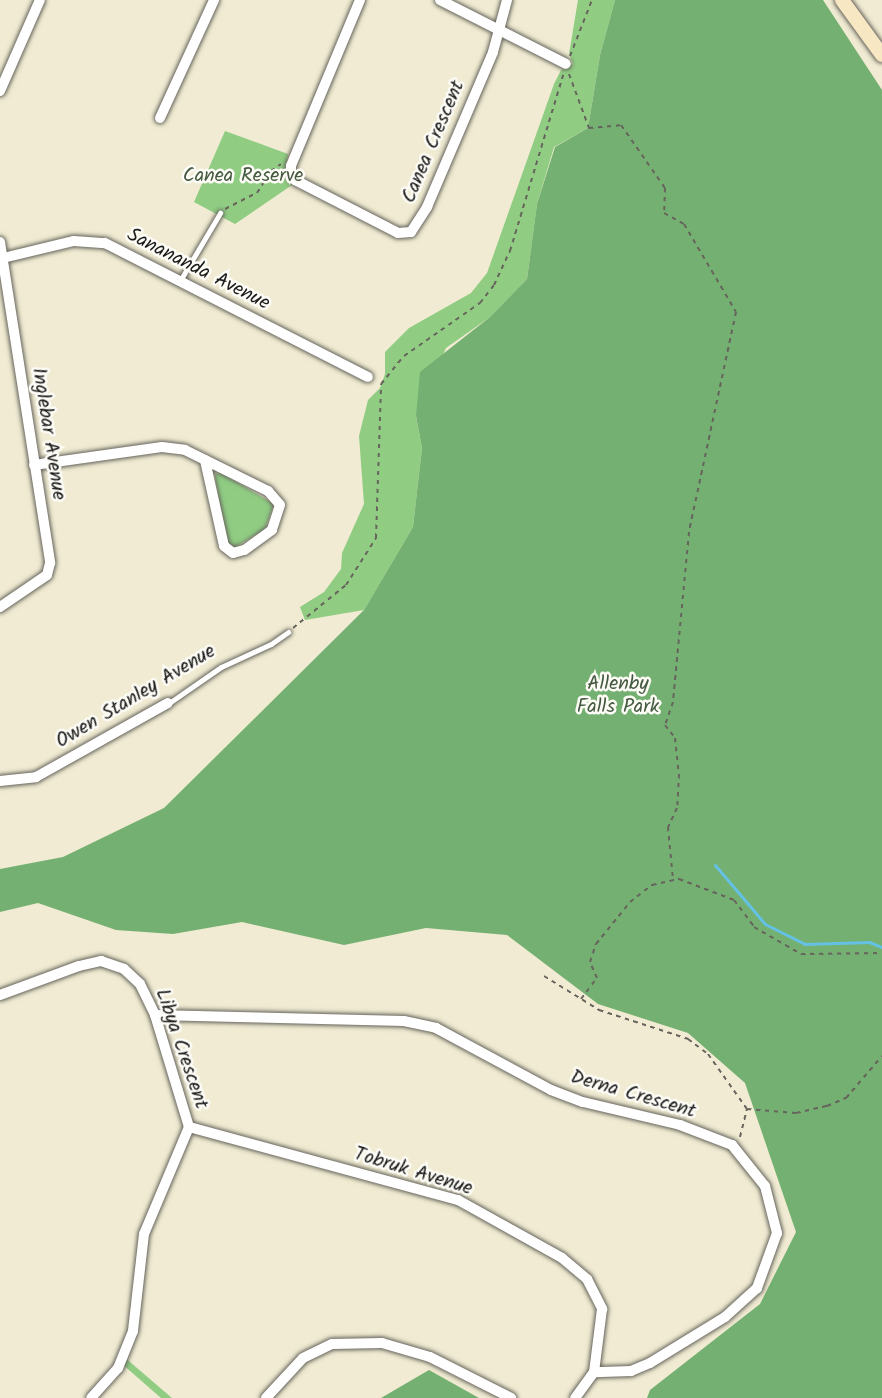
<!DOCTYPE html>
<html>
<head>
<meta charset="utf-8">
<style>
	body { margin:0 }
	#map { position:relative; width:882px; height:1398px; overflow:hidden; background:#f0ebd2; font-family:Kalam,sans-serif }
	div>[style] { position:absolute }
	.green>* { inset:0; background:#90cd83 }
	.forest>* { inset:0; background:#74b071 }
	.stream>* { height:3px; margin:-1.5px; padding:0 1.5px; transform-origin:1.5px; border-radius:1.5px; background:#65c1e3 }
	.path>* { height:2px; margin-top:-1px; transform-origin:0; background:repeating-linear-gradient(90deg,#66645c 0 4.5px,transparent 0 9px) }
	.roads { filter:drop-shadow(0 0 2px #66645c) drop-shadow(0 0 2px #66645c) }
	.lane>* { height:5px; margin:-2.5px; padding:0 2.5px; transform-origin:2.5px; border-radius:2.5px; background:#fff }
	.street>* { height:10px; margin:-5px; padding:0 5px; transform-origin:5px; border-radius:5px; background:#fff }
	.secondary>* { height:14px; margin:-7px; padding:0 7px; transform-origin:7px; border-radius:7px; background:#f7e8c3 }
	span { translate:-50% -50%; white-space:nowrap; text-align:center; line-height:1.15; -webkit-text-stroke:5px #fdfcf7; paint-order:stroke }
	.street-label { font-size:20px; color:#1c1c1c }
	.park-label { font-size:20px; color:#455a40 }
</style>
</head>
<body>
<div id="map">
	<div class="green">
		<i style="clip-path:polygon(578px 0,615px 0,600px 55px,588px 128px,554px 147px,537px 204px,527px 279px,490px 317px,446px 348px,416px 416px,422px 448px,413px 527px,364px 610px,305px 620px,300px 607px,324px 592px,341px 569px,342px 553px,364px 504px,359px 436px,368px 400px,380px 388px,385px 374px,385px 352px,409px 328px,471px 293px,487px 273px,554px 84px,561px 70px,573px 64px,569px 54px)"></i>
		<i style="clip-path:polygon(225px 131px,288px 154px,286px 171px,295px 183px,235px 224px,194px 202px)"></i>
		<i style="clip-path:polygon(221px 473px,274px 504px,265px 529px,234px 548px,227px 542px,216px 483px,215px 474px)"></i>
		<i style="clip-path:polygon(123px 1356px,172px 1398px,161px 1398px,121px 1363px)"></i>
	</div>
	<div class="forest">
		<i style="clip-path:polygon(615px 0,823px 0,882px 90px,882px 1398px,647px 1398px,650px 1390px,760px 1304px,796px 1232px,745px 1083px,688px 1033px,598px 1004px,507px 935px,426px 928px,344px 945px,242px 922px,173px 934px,116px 930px,38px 903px,0 912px,0 869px,63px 857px,164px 808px,364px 610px,413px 527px,422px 448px,416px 416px,420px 372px,490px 317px,527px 279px,537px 204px,555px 147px,588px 128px,600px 55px)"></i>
		<i style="clip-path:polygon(429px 1370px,479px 1398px,381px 1398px)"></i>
	</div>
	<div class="stream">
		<i style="left:715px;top:865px;width:77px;rotate:49.7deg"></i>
		<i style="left:765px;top:924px;width:45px;rotate:26.6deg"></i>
		<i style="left:805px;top:944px;width:64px;rotate:-1.8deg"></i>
		<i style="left:869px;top:942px;width:14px;rotate:21deg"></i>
	</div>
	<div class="path">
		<i style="left:570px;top:56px;width:60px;rotate:-68.6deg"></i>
		<i style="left:569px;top:74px;width:58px;rotate:69.7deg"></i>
		<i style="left:589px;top:128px;width:32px;rotate:-5deg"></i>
		<i style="left:621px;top:125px;width:77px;rotate:55.1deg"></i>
		<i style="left:665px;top:188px;width:25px;rotate:92deg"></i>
		<i style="left:664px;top:213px;width:23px;rotate:29deg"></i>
		<i style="left:684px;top:224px;width:102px;rotate:59.4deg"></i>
		<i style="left:736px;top:312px;width:225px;rotate:102.1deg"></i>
		<i style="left:689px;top:532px;width:171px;rotate:95.4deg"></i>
		<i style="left:673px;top:702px;width:24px;rotate:109deg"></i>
		<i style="left:665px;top:725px;width:16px;rotate:52deg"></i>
		<i style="left:675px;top:738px;width:36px;rotate:84deg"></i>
		<i style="left:679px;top:774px;width:34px;rotate:93deg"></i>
		<i style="left:677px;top:808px;width:21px;rotate:115deg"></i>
		<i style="left:668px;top:827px;width:53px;rotate:84.6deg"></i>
		<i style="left:225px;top:209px;width:36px;rotate:-27deg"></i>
		<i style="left:257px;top:193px;width:26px;rotate:-58deg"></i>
		<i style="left:271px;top:171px;width:12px;rotate:-35deg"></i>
		<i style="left:293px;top:628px;width:68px;rotate:-39.1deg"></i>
		<i style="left:346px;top:585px;width:56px;rotate:-57.4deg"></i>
		<i style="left:376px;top:538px;width:154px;rotate:-88.1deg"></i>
		<i style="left:381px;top:384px;width:36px;rotate:-51deg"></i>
		<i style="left:404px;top:356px;width:93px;rotate:-34.9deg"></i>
		<i style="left:480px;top:303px;width:23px;rotate:-52deg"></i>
		<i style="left:494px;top:285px;width:38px;rotate:-65deg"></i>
		<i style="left:510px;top:251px;width:184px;rotate:-73.2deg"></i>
		<i style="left:544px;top:976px;width:65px;rotate:31.7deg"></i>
		<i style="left:599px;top:1010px;width:94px;rotate:18deg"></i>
		<i style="left:688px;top:1039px;width:25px;rotate:37deg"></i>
		<i style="left:708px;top:1054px;width:67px;rotate:54.7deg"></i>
		<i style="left:581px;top:999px;width:26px;rotate:-53deg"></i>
		<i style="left:597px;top:978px;width:17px;rotate:-114deg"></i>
		<i style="left:590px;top:962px;width:19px;rotate:-72deg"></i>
		<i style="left:596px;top:944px;width:54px;rotate:-51deg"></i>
		<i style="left:630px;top:902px;width:28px;rotate:-38deg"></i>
		<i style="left:652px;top:885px;width:28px;rotate:-13deg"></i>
		<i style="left:679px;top:879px;width:59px;rotate:20.9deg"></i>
		<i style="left:734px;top:900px;width:34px;rotate:53deg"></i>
		<i style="left:754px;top:927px;width:54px;rotate:29.9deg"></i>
		<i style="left:801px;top:954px;width:81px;rotate:-0.7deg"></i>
		<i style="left:740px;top:1137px;width:29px;rotate:-76deg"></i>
		<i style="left:747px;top:1109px;width:49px;rotate:4.7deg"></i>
		<i style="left:796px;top:1113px;width:32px;rotate:-13deg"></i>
		<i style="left:827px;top:1106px;width:21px;rotate:-23deg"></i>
		<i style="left:846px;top:1098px;width:55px;rotate:-49.4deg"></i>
	</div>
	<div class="roads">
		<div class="lane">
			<i style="left:181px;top:279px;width:77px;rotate:-59.4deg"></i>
			<i style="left:169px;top:703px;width:63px;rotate:-34.7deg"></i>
			<i style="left:221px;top:667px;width:55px;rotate:-24.7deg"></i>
			<i style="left:271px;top:644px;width:21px;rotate:-35deg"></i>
		</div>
		<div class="street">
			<i style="left:360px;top:0;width:180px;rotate:112.6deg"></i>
			<i style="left:291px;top:166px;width:7px;rotate:90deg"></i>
			<i style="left:291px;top:173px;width:8px;rotate:60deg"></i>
			<i style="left:295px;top:180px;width:116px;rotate:27.2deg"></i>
			<i style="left:398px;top:233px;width:13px;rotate:-4deg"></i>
			<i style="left:411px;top:232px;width:30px;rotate:-57deg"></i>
			<i style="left:427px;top:207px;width:168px;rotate:-66.9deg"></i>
			<i style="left:493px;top:52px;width:54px;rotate:-74.9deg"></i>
			<i style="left:440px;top:0;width:141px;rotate:26.9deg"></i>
			<i style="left:0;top:91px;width:99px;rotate:-66.3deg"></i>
			<i style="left:160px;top:118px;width:130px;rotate:-65.4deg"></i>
			<i style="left:0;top:242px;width:325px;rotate:81.1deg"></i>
			<i style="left:50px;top:563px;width:12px;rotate:104deg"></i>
			<i style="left:47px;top:575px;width:57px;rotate:145.8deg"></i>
			<i style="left:3px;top:258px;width:73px;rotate:-13.5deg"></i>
			<i style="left:74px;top:241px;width:31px;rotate:4deg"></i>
			<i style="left:105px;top:243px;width:295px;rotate:27deg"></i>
			<i style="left:34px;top:465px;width:129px;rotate:-8deg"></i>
			<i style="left:162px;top:447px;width:23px;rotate:7deg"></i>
			<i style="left:185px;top:450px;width:93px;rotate:26.3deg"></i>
			<i style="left:268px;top:491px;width:18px;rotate:49deg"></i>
			<i style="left:280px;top:505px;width:26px;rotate:108deg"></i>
			<i style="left:272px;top:530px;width:34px;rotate:144deg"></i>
			<i style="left:244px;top:550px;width:11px;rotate:165deg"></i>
			<i style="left:233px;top:553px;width:11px;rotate:-142deg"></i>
			<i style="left:224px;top:546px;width:88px;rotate:-102.5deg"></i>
			<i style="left:0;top:781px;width:36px;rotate:-6deg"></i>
			<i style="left:36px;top:777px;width:151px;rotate:-29.3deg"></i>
			<i style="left:0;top:995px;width:84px;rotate:-20.2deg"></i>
			<i style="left:79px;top:966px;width:23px;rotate:-13deg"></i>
			<i style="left:101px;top:961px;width:24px;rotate:19deg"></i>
			<i style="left:124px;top:969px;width:22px;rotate:43deg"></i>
			<i style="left:140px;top:984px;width:34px;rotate:64deg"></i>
			<i style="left:155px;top:1015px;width:117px;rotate:73.1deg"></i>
			<i style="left:189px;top:1127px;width:116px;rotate:112.8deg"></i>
			<i style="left:144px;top:1234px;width:98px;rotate:96.5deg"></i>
			<i style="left:133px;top:1331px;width:40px;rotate:112deg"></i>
			<i style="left:118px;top:1368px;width:40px;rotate:132deg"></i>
			<i style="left:155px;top:1015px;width:249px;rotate:1.4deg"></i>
			<i style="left:404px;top:1021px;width:33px;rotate:12deg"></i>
			<i style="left:436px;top:1028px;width:131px;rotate:28.3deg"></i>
			<i style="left:551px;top:1090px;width:34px;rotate:21deg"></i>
			<i style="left:583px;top:1102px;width:100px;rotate:13.3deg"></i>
			<i style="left:680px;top:1125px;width:56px;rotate:21deg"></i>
			<i style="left:732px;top:1145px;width:53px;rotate:51.2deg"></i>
			<i style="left:765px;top:1186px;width:49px;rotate:75.7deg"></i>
			<i style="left:777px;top:1233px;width:59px;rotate:110deg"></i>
			<i style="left:757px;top:1288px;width:43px;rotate:137.8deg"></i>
			<i style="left:725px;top:1317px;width:88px;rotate:148.5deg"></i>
			<i style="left:650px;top:1363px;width:21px;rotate:157deg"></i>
			<i style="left:631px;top:1371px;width:37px;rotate:178deg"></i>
			<i style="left:189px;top:1127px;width:279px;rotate:15.2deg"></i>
			<i style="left:458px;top:1200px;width:119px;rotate:29.1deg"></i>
			<i style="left:562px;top:1258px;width:33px;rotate:40deg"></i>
			<i style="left:587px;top:1279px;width:34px;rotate:63deg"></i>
			<i style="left:602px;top:1309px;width:64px;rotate:97.2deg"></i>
			<i style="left:594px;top:1372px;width:32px;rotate:126deg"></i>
			<i style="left:266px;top:1398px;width:54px;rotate:-47.2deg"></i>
			<i style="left:303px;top:1358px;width:32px;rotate:-26deg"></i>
			<i style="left:332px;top:1344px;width:50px;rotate:-1.1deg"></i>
			<i style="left:382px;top:1343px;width:50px;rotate:16.3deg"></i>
			<i style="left:430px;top:1357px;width:91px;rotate:26.8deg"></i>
		</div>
		<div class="secondary">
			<i style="left:842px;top:0;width:68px;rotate:54deg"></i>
		</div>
	</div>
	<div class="street-label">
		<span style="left:434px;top:142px;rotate:-67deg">Canea Crescent</span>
		<span style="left:198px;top:270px;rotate:27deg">Sanananda Avenue</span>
		<span style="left:48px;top:434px;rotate:81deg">Inglebar Avenue</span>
		<span style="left:136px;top:697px;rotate:-31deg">Owen Stanley Avenue</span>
		<span style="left:181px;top:1049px;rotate:71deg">Libya Crescent</span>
		<span style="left:633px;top:1095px;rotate:16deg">Derna Crescent</span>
		<span style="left:413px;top:1172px;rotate:17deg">Tobruk Avenue</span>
	</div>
	<div class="park-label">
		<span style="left:243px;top:176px">Canea Reserve</span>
		<span style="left:618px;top:696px">Allenby<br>Falls Park</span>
	</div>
</div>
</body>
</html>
